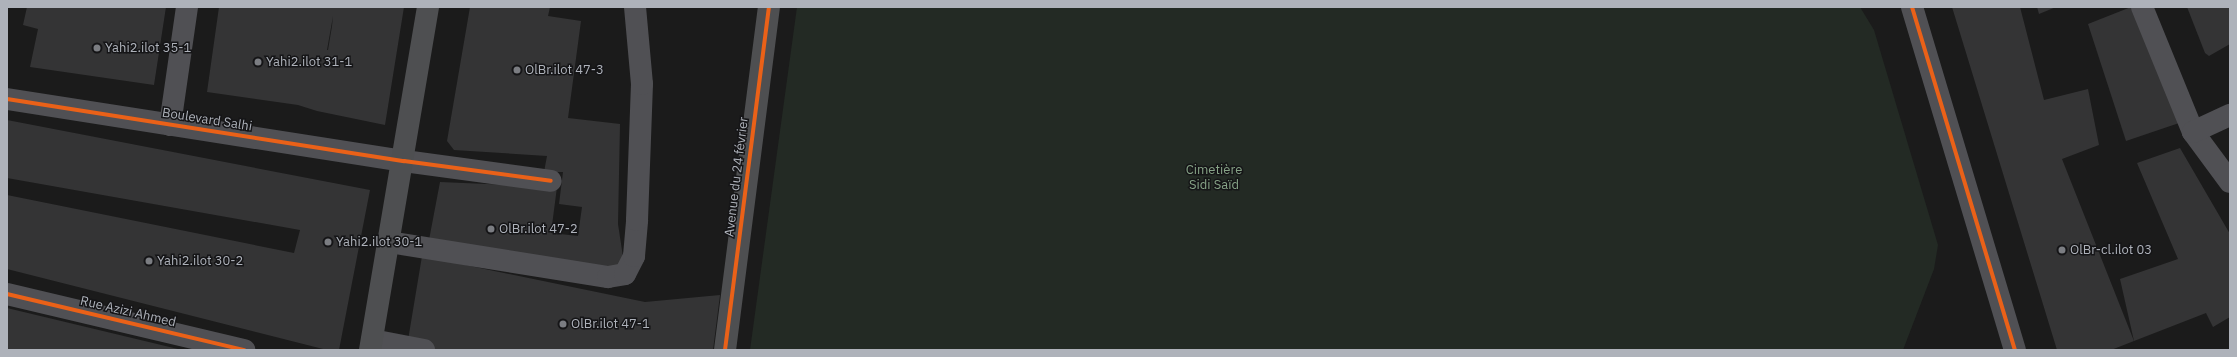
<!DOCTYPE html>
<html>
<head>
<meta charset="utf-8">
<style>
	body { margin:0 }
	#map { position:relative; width:2237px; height:357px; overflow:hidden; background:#1b1b1b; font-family:"IBM Plex Sans",sans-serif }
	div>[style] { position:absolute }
	.green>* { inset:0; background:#232a24 }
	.building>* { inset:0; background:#343435 }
	.street>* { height:22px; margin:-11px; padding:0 11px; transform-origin:11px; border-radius:11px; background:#505054 }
	.secondary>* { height:22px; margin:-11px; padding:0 11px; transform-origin:11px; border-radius:11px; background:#4e4f51 }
	.cycleway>* { height:4px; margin:-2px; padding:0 2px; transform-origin:2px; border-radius:2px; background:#ea6118 }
	.dots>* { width:11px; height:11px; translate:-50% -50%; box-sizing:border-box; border:2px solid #151517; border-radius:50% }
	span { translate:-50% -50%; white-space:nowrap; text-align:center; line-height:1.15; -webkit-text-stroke:3px #151517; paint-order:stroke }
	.poi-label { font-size:13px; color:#aeb2ba }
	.left { translate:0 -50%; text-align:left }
	.street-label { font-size:13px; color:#aeb2ba }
	.park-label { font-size:13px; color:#87a387 }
	.frame { position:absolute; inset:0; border:8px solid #aeb2ba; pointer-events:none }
</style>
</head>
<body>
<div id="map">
	<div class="green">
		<i style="clip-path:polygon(797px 7px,1860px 7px,1874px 30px,1938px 245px,1934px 269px,1903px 350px,750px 350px)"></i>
	</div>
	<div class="building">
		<i style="clip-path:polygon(27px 7px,166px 7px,154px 85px,30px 67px,38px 29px,23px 25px)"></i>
		<i style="clip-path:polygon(evenodd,219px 7px,404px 7px,385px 125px,317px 111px,298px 105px,207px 92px,219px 7px,333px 16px,332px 26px,328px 50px,327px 50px,333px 16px)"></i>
		<i style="clip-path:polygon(470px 7px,550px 7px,548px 16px,581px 21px,568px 118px,620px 124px,618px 224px,625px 270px,429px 240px,440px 182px,557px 187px,551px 233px,578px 236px,580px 221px,582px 207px,559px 204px,563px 172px,544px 172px,547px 156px,454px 150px,447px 141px)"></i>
		<i style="clip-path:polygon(1952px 7px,2020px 7px,2044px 100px,2088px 89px,2099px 145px,2062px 159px,2134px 341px,2111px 350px,2057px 350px)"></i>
		<i style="clip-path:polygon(2037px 7px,2056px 7px,2039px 14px)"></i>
		<i style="clip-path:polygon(2131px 7px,2182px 122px,2126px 141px,2088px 24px)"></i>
		<i style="clip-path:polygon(2187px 7px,2230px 7px,2230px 44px,2209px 56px,2205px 53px)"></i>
		<i style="clip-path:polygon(7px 120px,370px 190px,339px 350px,327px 350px,7px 269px,7px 195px,294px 253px,300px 230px,7px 178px)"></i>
		<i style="clip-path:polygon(2180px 148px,2230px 234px,2230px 317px,2213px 327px,2206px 313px,2134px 341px,2120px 279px,2178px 259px,2137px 163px)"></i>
		<i style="clip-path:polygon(422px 256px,645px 302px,720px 295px,713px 350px,429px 350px,407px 346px)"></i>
		<i style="clip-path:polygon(7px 308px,178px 349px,178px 350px,7px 350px)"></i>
	</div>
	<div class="street">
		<i style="left:1912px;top:7px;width:358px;rotate:73.3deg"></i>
		<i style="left:2142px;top:7px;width:135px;rotate:67.8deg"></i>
		<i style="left:2193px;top:132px;width:62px;rotate:53.5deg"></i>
		<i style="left:7px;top:99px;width:402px;rotate:8.9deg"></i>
		<i style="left:404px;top:161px;width:148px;rotate:7.7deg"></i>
		<i style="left:170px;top:125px;width:119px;rotate:-81.8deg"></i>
		<i style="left:2193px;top:132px;width:41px;rotate:-24.7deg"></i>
		<i style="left:389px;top:242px;width:222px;rotate:9.1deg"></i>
		<i style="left:608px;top:277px;width:17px;rotate:-10deg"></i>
		<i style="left:625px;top:274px;width:20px;rotate:-63deg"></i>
		<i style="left:634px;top:256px;width:36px;rotate:-85deg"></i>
		<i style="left:637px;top:220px;width:136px;rotate:-87.9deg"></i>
		<i style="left:642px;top:84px;width:77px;rotate:-95.2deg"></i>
		<i style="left:7px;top:294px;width:244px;rotate:13.3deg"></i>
		<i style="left:372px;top:340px;width:53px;rotate:10.9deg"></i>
	</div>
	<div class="secondary">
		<i style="left:370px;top:350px;width:348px;rotate:-80.4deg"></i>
		<i style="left:725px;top:350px;width:346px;rotate:-82.7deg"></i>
	</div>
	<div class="cycleway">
		<i style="left:1912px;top:7px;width:358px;rotate:73.3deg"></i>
		<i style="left:7px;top:99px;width:402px;rotate:8.9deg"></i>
		<i style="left:404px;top:161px;width:148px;rotate:7.7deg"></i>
		<i style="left:7px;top:294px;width:244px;rotate:13.3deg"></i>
		<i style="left:725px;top:350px;width:346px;rotate:-82.7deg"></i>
	</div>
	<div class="dots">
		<i style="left:97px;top:48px;background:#7b7d82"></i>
		<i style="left:258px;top:62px;background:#7b7d82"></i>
		<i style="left:517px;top:70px;background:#7b7d82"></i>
		<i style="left:491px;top:229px;background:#7b7d82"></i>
		<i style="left:328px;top:242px;background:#7b7d82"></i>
		<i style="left:2062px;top:250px;background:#7b7d82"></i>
		<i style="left:149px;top:261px;background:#7b7d82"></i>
		<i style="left:563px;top:324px;background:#7b7d82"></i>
	</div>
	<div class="poi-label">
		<span class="left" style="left:105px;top:48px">Yahi2.ilot 35-1</span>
		<span class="left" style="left:266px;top:62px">Yahi2.ilot 31-1</span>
		<span class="left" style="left:525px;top:70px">OlBr.ilot 47-3</span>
		<span class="left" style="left:499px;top:229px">OlBr.ilot 47-2</span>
		<span class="left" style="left:336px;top:242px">Yahi2.ilot 30-1</span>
		<span class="left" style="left:2070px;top:250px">OlBr-cl.ilot 03</span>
		<span class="left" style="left:157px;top:261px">Yahi2.ilot 30-2</span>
		<span class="left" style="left:571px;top:324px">OlBr.ilot 47-1</span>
	</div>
	<div class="street-label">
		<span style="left:207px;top:120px;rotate:9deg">Boulevard Salhi</span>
		<span style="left:737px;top:177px;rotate:-83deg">Avenue du 24 février</span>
		<span style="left:128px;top:312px;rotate:13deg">Rue Azizi Ahmed</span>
	</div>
	<div class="park-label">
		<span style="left:1214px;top:178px">Cimetière<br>Sidi Saïd</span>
	</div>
	<div class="frame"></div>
</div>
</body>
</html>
